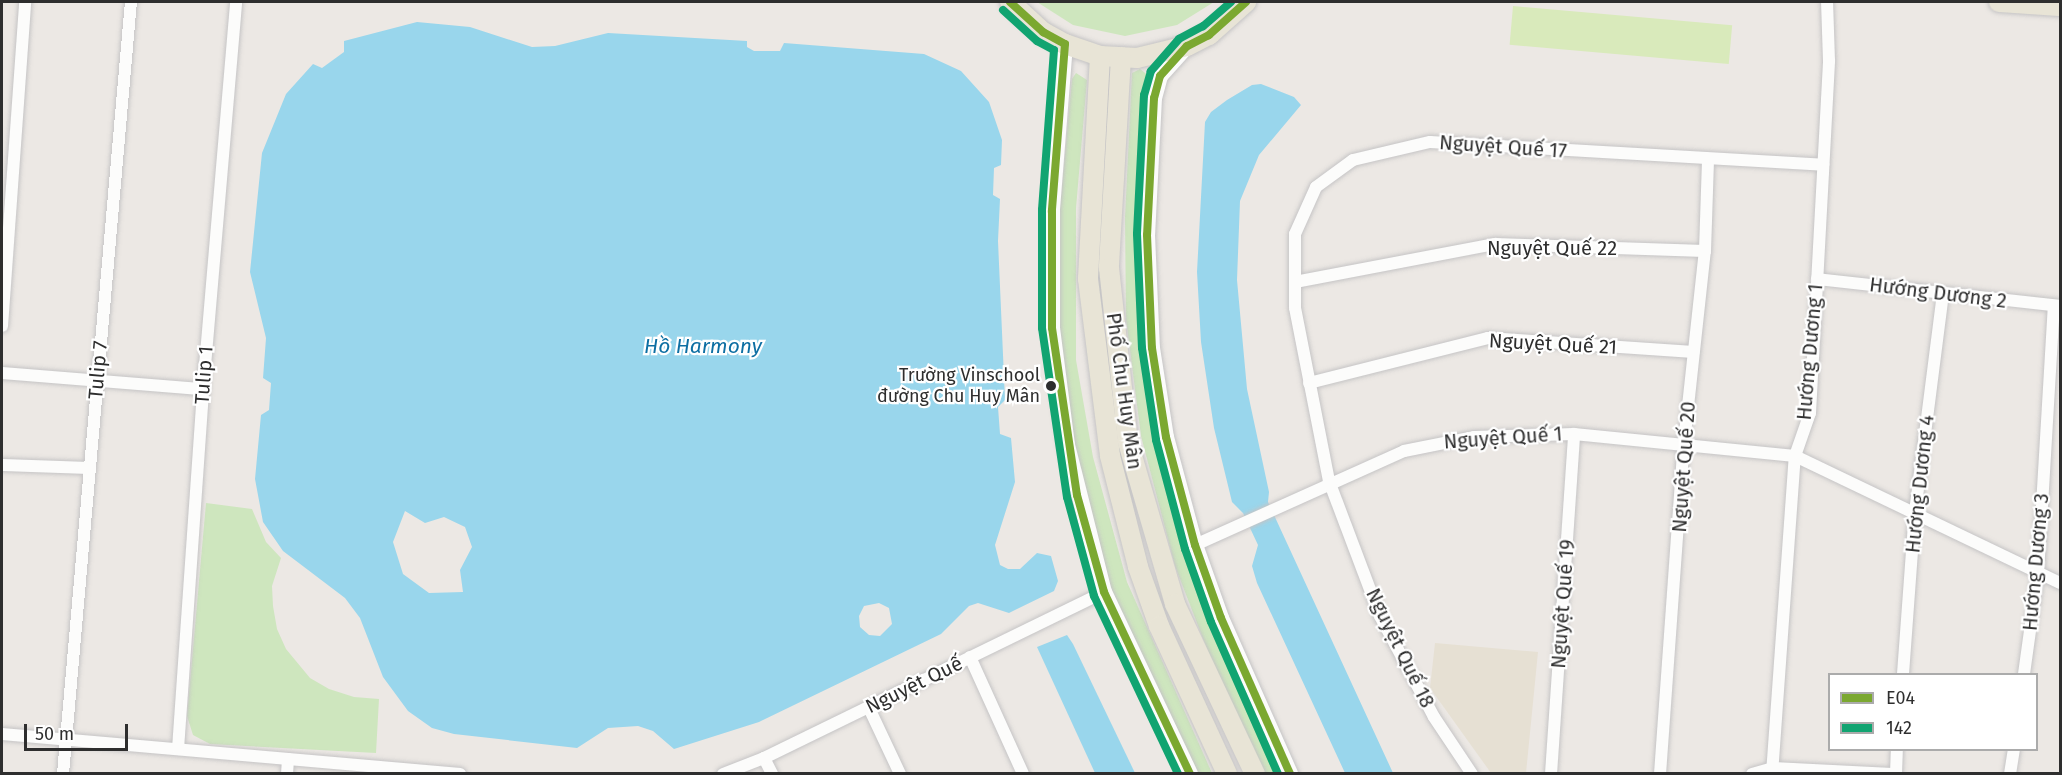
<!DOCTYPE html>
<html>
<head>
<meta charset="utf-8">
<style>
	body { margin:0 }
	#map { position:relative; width:2062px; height:775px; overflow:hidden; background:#ece8e4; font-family:"Fira Sans",sans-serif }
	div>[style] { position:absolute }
	.education>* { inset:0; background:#e6e0d3 }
	.green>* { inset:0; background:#cee6be }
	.pitch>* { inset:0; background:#d9eabb; transform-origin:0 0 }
	.water>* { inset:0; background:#99d6ec }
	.roads { filter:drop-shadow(0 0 2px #c5c4c5) drop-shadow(0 0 2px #c5c4c5) }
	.minor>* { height:12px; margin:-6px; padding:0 6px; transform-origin:6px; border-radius:6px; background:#fcfcfb }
	.secondary>* { height:16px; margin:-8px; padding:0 8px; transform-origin:8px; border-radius:8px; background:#fcfcfb }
	.primary>* { height:20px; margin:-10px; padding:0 10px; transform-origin:10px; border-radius:10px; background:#e8e4d6 }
	.bus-1>* { height:8px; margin:-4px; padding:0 4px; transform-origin:4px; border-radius:4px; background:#7ba830 }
	.bus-2>* { height:8px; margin:-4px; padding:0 4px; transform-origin:4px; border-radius:4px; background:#11a471 }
	.dots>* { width:16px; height:16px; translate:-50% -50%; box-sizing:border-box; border:3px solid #fff; border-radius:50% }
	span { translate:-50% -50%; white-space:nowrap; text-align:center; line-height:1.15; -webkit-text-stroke:4.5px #fff; paint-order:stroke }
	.bus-label { font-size:18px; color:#2e2e2e }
	.right { translate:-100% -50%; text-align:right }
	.street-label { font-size:20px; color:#2e2e2e }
	.water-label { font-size:21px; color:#0d6fa3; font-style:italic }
	.frame { position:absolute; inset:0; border:3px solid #2e2e2e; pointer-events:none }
	.legend { position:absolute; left:1828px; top:673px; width:210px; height:78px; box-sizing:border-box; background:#fff; border:2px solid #ababab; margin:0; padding:8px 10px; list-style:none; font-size:18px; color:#2e2e2e }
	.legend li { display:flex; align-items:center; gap:12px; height:30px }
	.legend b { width:30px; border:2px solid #ababab }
	.scale { position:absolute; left:24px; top:724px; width:104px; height:27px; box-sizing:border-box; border:3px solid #2e2e2e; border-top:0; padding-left:8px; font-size:18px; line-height:21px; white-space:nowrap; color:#2e2e2e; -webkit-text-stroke:4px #fff; paint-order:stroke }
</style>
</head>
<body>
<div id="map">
	<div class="education">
		<i style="clip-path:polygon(1435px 643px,1538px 652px,1526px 773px,1491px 773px,1430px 688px)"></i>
	</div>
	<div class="green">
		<i style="clip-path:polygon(1037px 2px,1214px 2px,1177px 25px,1125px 36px,1073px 25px)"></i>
		<i style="clip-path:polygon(1140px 69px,1149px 76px,1141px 193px,1144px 352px,1161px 450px,1194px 571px,1281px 773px,1263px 773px,1222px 688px,1175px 566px,1141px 436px,1126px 319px,1125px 217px,1132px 73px)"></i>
		<i style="clip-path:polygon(1076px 73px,1087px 80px,1076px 208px,1076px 360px,1093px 457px,1127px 582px,1212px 773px,1196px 773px,1111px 588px,1074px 443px,1058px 327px,1060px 208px,1072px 79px)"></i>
		<i style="clip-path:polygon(206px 503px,252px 509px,266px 542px,281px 558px,272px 586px,273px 606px,277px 629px,286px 649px,310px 678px,329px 689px,354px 697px,379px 699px,376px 753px,210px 744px,193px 735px,187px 716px)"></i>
	</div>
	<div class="pitch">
		<i style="left:1513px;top:6px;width:220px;height:39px;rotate:5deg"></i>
	</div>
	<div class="water">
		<i style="clip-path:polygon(evenodd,417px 22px,470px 27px,532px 47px,555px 46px,608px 33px,747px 41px,747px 47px,754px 51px,780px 51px,784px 43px,924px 54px,961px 71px,989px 102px,1002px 140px,1001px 165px,994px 168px,993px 195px,1000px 199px,998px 241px,1005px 400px,998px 407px,1000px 434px,1011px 438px,1015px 482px,995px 545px,1000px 565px,1008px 569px,1020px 569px,1037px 553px,1051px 556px,1058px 581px,1054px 591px,1009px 613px,978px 603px,969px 606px,941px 634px,759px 722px,674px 749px,653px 731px,638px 726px,608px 728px,577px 748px,454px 734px,432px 728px,408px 711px,383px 677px,360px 618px,345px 598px,283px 551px,263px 522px,255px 479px,261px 415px,269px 410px,271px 383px,263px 378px,266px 338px,250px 272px,262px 153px,286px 94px,313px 64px,322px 68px,344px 52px,344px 41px,417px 22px,405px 511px,425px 523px,444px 517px,465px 527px,472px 547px,460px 570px,463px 592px,429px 593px,403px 574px,393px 542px,405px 511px,417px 22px,879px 603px,889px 608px,892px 624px,880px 636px,869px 635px,860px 627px,859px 616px,864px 606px,879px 603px)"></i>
		<i style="clip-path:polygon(1261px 84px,1294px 97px,1301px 105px,1259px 155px,1240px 201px,1237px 280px,1247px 389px,1269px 492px,1268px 502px,1393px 773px,1345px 773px,1257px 583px,1252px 566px,1258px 545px,1243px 513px,1232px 502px,1214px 428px,1201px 342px,1197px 272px,1205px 122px,1211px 112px,1227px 100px,1252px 85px)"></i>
		<i style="clip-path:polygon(1067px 635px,1073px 644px,1135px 773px,1095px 773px,1037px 647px)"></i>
	</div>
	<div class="roads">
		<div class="minor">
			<i style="left:1817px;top:279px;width:244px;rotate:6.3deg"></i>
			<i style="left:1295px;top:282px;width:204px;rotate:-10.8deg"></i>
			<i style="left:1495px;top:244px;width:210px;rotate:1.9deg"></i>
			<i style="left:2px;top:326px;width:325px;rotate:-85.9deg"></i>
			<i style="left:2px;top:373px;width:202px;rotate:4.6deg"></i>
			<i style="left:1309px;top:383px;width:185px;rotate:-14.1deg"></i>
			<i style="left:1488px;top:338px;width:206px;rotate:3.9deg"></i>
			<i style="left:2px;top:465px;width:88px;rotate:2deg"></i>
			<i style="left:1195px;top:545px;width:229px;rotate:-24.2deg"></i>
			<i style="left:1404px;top:451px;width:71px;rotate:-11.3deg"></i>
			<i style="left:1474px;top:437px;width:100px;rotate:-1.7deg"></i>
			<i style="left:1574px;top:434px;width:222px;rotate:5.7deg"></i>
			<i style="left:1795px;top:456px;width:294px;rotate:25.6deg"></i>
			<i style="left:970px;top:657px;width:128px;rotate:65.6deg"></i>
			<i style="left:1903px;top:674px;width:162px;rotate:-85.8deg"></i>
			<i style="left:1915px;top:512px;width:220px;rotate:-82.7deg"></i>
			<i style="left:2024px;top:674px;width:102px;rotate:-82.1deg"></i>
			<i style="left:2038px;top:573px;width:267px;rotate:-86.6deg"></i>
			<i style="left:869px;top:708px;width:73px;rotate:64.8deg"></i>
			<i style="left:2px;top:734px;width:460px;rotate:5deg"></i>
			<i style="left:178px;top:749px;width:361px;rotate:-86deg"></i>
			<i style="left:203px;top:389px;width:388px;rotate:-85.1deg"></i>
			<i style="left:764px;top:758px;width:18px;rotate:63deg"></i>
			<i style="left:63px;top:774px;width:775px;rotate:-84.97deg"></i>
			<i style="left:287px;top:774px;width:15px;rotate:-86deg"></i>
			<i style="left:723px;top:774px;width:44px;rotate:-21.3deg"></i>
			<i style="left:764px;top:758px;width:378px;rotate:-26deg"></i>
			<i style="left:1472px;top:774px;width:69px;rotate:-123.7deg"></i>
			<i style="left:1434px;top:717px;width:115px;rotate:-118.1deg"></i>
			<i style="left:1380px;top:616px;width:144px;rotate:-110.7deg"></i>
			<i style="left:1329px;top:481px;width:176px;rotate:-101.1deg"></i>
			<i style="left:1295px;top:308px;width:74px;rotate:-90deg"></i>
			<i style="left:1295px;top:234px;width:51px;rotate:-65.9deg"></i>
			<i style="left:1316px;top:187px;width:46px;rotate:-36.1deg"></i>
			<i style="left:1353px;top:160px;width:79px;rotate:-13.2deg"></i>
			<i style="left:1430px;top:142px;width:394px;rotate:3.3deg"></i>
			<i style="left:1551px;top:774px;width:341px;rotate:-86.1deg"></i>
			<i style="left:1660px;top:774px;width:332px;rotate:-85.9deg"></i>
			<i style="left:1684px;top:443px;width:193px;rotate:-83.8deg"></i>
			<i style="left:1705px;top:251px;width:91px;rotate:-88.1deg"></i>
			<i style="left:1752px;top:774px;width:22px;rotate:-16deg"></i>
			<i style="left:1773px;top:768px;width:119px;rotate:2.9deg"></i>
			<i style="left:1772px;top:774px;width:319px;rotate:-85.9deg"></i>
			<i style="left:1795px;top:456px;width:46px;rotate:-70.8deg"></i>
			<i style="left:1810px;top:413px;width:353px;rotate:-86.9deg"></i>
			<i style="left:1829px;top:61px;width:59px;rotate:-91.9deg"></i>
			<i style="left:1896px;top:774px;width:24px;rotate:-88deg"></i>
			<i style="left:2010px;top:774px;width:24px;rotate:-81deg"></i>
		</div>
		<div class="secondary">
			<i style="left:1065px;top:44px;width:168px;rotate:94.5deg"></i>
			<i style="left:1052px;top:211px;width:117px;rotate:90deg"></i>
			<i style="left:1052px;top:328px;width:118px;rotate:82.7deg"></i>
			<i style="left:1067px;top:445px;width:152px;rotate:75.9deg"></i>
			<i style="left:1104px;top:592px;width:201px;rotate:64.7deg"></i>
			<i style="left:1187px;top:46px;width:40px;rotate:132deg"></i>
			<i style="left:1160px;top:76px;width:23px;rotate:105deg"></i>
			<i style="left:1154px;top:98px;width:137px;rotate:92.9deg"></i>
			<i style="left:1147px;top:235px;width:113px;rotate:87.5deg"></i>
			<i style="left:1152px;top:348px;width:90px;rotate:81.1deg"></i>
			<i style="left:1166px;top:437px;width:112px;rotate:75deg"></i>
			<i style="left:1195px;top:545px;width:77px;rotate:70.4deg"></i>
			<i style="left:1221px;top:618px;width:171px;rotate:66.1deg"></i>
		</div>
		<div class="primary">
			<i style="left:1010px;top:2px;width:45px;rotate:42.3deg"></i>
			<i style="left:1043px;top:32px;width:25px;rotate:29deg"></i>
			<i style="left:1065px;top:44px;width:37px;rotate:19deg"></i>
			<i style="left:1100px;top:56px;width:37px;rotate:3deg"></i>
			<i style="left:1137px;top:58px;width:51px;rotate:-13.5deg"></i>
			<i style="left:1187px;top:46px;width:25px;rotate:-27deg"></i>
			<i style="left:1209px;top:35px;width:50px;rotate:-41.7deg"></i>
			<i style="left:1999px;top:2px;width:61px;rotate:3.8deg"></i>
			<i style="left:1100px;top:56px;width:223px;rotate:93.1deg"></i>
			<i style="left:1088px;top:279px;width:178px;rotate:82.9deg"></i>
			<i style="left:1110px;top:456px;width:114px;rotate:75.8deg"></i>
			<i style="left:1138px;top:567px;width:63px;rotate:70.4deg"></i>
			<i style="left:1159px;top:626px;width:163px;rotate:65.3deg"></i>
			<i style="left:1121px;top:57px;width:211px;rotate:93.3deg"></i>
			<i style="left:1109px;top:268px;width:175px;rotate:83.8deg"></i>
			<i style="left:1128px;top:442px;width:169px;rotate:73.8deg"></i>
			<i style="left:1175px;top:604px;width:188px;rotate:64.8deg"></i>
		</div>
	</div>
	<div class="bus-1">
		<i style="left:1010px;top:2px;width:45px;rotate:42.3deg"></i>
		<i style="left:1043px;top:32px;width:25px;rotate:29deg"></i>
		<i style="left:1065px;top:44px;width:168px;rotate:94.5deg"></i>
		<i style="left:1052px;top:211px;width:117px;rotate:90deg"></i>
		<i style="left:1052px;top:328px;width:169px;rotate:81.5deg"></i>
		<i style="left:1077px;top:495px;width:101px;rotate:74.4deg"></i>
		<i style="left:1104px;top:592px;width:201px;rotate:64.7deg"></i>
		<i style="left:1246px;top:2px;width:50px;rotate:138.3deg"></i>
		<i style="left:1209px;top:35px;width:25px;rotate:153deg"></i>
		<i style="left:1187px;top:46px;width:40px;rotate:132deg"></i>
		<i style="left:1160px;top:76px;width:23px;rotate:105deg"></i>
		<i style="left:1154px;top:98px;width:137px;rotate:92.9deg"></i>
		<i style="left:1147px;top:235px;width:113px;rotate:87.5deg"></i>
		<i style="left:1152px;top:348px;width:90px;rotate:81.1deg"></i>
		<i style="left:1166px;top:437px;width:112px;rotate:75deg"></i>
		<i style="left:1195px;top:545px;width:77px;rotate:70.4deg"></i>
		<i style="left:1221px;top:618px;width:171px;rotate:66.1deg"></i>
	</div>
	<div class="bus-2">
		<i style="left:1231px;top:2px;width:37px;rotate:139deg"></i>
		<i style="left:1203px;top:26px;width:27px;rotate:152deg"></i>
		<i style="left:1179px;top:39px;width:43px;rotate:131.2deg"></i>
		<i style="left:1151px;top:71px;width:25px;rotate:106deg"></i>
		<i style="left:1144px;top:95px;width:139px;rotate:92.9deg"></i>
		<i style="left:1137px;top:234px;width:114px;rotate:87.5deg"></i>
		<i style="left:1142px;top:348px;width:93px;rotate:81.3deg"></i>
		<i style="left:1156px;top:440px;width:113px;rotate:75.1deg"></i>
		<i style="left:1185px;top:549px;width:77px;rotate:70.4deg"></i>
		<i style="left:1211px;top:622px;width:166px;rotate:66.2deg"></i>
		<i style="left:1003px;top:10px;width:46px;rotate:42.4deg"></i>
		<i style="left:1037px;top:41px;width:19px;rotate:28deg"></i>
		<i style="left:1054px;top:50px;width:160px;rotate:94.3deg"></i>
		<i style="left:1042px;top:210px;width:118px;rotate:90deg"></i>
		<i style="left:1042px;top:328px;width:171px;rotate:81.6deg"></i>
		<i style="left:1067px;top:497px;width:103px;rotate:74.7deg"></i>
		<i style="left:1094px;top:596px;width:197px;rotate:64.7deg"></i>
	</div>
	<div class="dots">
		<i style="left:1051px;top:386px;background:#2e2e2e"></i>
	</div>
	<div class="bus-label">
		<span class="right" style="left:1040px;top:386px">Trường Vinschool<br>đường Chu Huy Mân</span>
	</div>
	<div class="street-label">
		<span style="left:1503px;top:147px;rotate:4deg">Nguyệt Quế 17</span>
		<span style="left:1552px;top:248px">Nguyệt Quế 22</span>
		<span style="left:1938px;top:293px;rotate:7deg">Hướng Dương 2</span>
		<span style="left:1553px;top:344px;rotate:3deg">Nguyệt Quế 21</span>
		<span style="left:1810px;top:352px;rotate:-85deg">Hướng Dương 1</span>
		<span style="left:98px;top:370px;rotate:-85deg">Tulip 7</span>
		<span style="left:204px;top:375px;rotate:-86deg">Tulip 1</span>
		<span style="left:1124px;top:391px;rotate:82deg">Phố Chu Huy Mân</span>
		<span style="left:1503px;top:438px;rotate:-4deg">Nguyệt Quế 1</span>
		<span style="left:1684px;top:467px;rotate:-86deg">Nguyệt Quế 20</span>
		<span style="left:1920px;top:484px;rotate:-84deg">Hướng Dương 4</span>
		<span style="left:2036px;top:562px;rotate:-85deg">Hướng Dương 3</span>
		<span style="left:1563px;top:604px;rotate:-86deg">Nguyệt Quế 19</span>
		<span style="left:1400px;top:648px;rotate:64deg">Nguyệt Quế 18</span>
		<span style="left:914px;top:685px;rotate:-26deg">Nguyệt Quế</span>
	</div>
	<div class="water-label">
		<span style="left:703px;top:346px">Hồ Harmony</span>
	</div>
	<div class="frame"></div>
	<ul class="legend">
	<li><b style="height:8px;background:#7ba830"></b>E04</li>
	<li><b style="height:8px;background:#11a471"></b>142</li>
	</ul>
	<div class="scale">50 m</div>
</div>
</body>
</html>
